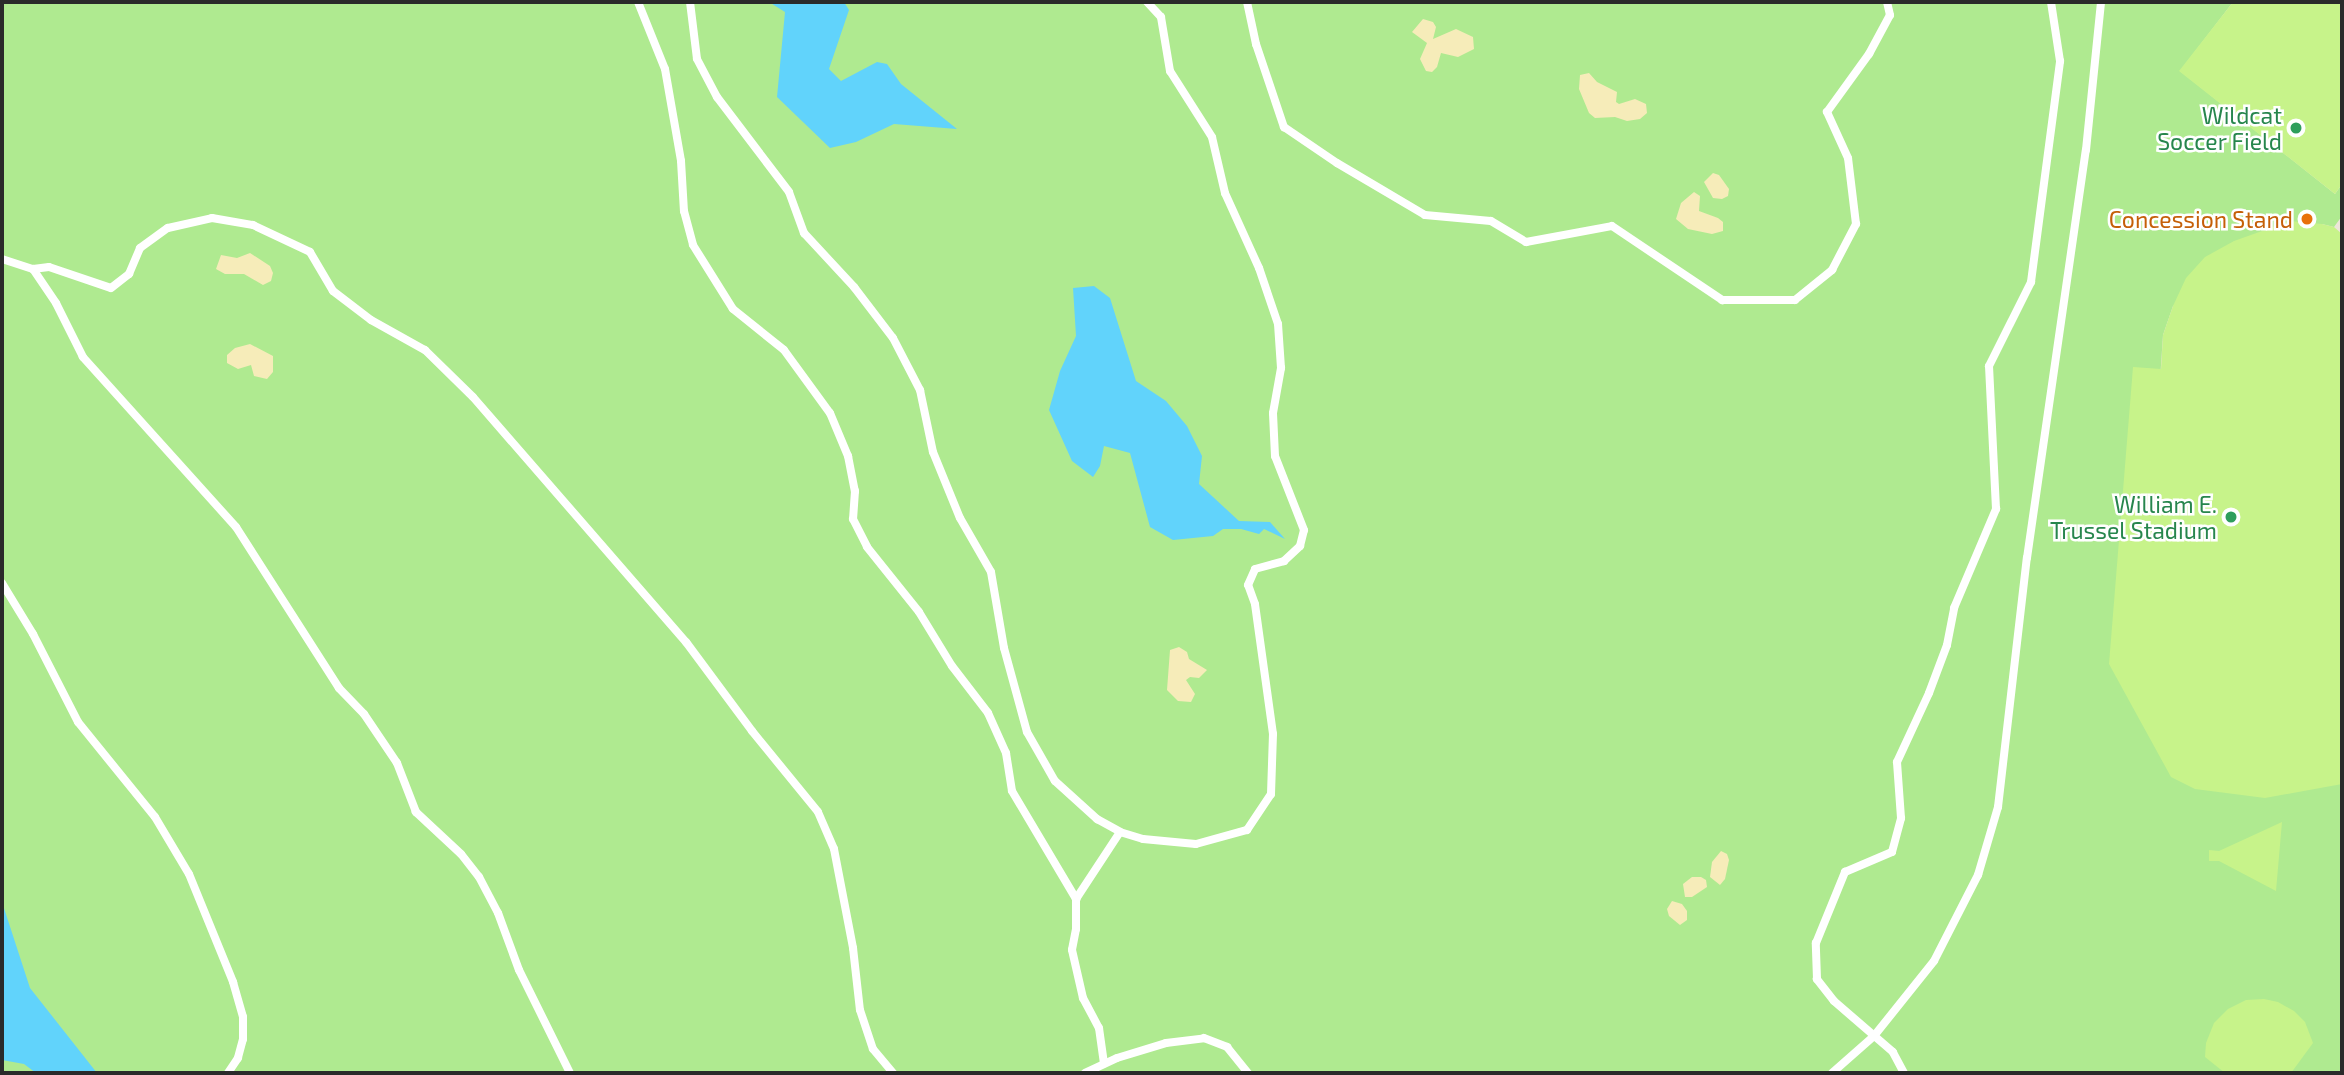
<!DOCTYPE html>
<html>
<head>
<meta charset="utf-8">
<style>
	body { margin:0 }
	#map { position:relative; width:2344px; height:1075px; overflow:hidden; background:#ede5da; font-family:"Exo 2",sans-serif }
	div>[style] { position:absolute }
	.green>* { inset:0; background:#afea90 }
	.sand>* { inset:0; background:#f6ecb9 }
	.pitch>* { inset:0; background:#c7f38a }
	.water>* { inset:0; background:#61d3fb }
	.service>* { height:8px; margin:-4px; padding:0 4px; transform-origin:4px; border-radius:4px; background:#fff }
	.dots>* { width:19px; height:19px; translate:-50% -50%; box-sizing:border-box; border:4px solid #fff; border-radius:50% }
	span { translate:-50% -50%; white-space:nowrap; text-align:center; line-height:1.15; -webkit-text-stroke:5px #fff; paint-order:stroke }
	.leisure-label { font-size:23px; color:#27864d }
	.right { translate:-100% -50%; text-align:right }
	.food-label { font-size:23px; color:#c56008 }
	.frame { position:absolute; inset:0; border:4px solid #2a2a2a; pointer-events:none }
</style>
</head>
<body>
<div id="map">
	<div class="green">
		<i style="clip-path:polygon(2px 2px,2233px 2px,2180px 71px,2335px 194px,2342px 184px,2342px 216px,2334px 227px,2322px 224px,2173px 306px,2163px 335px,2141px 667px,2342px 742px,2342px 1073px,2px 1073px)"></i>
	</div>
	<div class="sand">
		<i style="clip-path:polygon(1423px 19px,1433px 22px,1436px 27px,1433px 39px,1456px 29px,1473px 37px,1474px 49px,1458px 57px,1441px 53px,1437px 67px,1432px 72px,1426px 71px,1420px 59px,1427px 43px,1412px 32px)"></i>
		<i style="clip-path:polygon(1589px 73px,1597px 82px,1617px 92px,1616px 102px,1619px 104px,1635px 99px,1646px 104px,1647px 113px,1640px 119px,1627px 121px,1615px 117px,1595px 118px,1589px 113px,1579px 89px,1580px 75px)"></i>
		<i style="clip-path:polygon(1713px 173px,1719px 175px,1729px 189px,1728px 196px,1722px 199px,1713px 198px,1704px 182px)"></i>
		<i style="clip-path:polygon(1694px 192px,1700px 196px,1699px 211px,1718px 218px,1723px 222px,1723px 231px,1712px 234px,1688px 229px,1676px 219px,1681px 203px)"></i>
		<i style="clip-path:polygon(250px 253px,270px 266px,273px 273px,271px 281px,263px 285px,244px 274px,225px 274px,216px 269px,221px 255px,237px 258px)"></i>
		<i style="clip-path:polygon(250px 344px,273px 356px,273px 372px,267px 379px,254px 376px,251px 365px,238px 369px,227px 363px,227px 355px,235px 348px)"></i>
		<i style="clip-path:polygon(1179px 647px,1187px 652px,1189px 659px,1207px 670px,1199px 678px,1190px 677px,1186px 680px,1195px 694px,1191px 702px,1178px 701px,1167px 690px,1170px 650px)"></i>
		<i style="clip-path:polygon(1721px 851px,1727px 854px,1729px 860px,1725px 879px,1720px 885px,1710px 877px,1712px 862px)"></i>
		<i style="clip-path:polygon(1692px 877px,1701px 877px,1706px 880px,1707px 887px,1692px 897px,1685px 897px,1683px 884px)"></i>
		<i style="clip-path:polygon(1672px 901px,1682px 904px,1687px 911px,1687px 920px,1680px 925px,1669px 916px,1667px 909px)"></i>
	</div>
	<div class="pitch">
		<i style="clip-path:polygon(2233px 2px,2342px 2px,2342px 184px,2335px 194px,2179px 71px)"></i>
		<i style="clip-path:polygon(2290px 221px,2322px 224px,2334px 227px,2342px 234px,2342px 784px,2265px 798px,2195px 789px,2171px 777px,2109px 664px,2133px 367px,2161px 369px,2163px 335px,2173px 306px,2186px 278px,2205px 257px,2234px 241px)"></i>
		<i style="clip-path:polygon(2282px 822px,2276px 891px,2219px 861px,2209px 861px,2209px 850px,2219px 851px)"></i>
		<i style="clip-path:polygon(2264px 999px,2278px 1002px,2294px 1011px,2305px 1022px,2313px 1043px,2291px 1073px,2225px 1073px,2205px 1057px,2206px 1043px,2214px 1023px,2228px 1009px,2246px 1000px)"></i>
	</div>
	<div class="water">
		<i style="clip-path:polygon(769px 2px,844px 2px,849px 10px,829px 69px,841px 81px,877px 62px,887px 64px,901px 84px,957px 129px,894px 124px,856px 142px,830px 148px,777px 97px,785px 12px)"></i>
		<i style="clip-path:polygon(1094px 286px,1110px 298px,1136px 381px,1166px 401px,1187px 426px,1202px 456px,1199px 484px,1239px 521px,1270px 522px,1285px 539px,1264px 529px,1259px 534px,1241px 529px,1223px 529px,1213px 536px,1173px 540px,1150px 527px,1130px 453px,1104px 446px,1100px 466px,1093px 477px,1072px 461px,1049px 410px,1060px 371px,1076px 336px,1073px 288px)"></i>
		<i style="clip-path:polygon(2px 902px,30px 988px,97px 1073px,36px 1073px,24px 1064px,2px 1060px)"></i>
	</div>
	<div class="service">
		<i style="left:638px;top:2px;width:72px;rotate:68.1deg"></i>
		<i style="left:665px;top:69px;width:93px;rotate:80.1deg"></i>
		<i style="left:681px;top:161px;width:50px;rotate:86.6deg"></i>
		<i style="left:684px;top:211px;width:35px;rotate:75deg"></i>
		<i style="left:693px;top:245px;width:75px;rotate:58deg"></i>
		<i style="left:733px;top:309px;width:65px;rotate:38.8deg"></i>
		<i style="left:784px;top:350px;width:78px;rotate:53.9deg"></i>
		<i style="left:830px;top:413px;width:47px;rotate:67.3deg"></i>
		<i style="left:848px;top:456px;width:36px;rotate:79deg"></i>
		<i style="left:855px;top:491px;width:28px;rotate:94deg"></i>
		<i style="left:853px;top:519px;width:31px;rotate:63deg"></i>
		<i style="left:867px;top:547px;width:83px;rotate:51.3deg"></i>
		<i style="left:919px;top:612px;width:63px;rotate:58.6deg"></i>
		<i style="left:952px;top:666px;width:59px;rotate:52.5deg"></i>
		<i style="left:988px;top:713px;width:44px;rotate:65.8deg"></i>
		<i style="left:1006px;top:753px;width:38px;rotate:81deg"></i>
		<i style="left:1012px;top:791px;width:126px;rotate:59.3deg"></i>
		<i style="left:1076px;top:899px;width:30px;rotate:90deg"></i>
		<i style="left:1076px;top:929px;width:21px;rotate:101deg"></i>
		<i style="left:1072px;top:950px;width:49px;rotate:77.1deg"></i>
		<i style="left:1083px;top:998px;width:34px;rotate:62deg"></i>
		<i style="left:1099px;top:1028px;width:36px;rotate:82deg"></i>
		<i style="left:690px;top:2px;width:57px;rotate:83deg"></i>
		<i style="left:697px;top:59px;width:43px;rotate:62.2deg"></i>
		<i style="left:717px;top:97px;width:119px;rotate:52.8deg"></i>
		<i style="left:789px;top:192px;width:44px;rotate:69.9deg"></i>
		<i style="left:804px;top:233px;width:74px;rotate:47.2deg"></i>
		<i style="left:854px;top:287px;width:64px;rotate:52.6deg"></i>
		<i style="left:893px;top:338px;width:59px;rotate:62.6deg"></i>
		<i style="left:920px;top:390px;width:63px;rotate:78.2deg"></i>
		<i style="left:933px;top:452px;width:71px;rotate:67.8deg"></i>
		<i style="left:960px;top:518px;width:62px;rotate:60.1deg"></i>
		<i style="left:991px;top:572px;width:77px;rotate:80.3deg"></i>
		<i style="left:1004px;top:648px;width:87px;rotate:74.7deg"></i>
		<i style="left:1027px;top:732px;width:56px;rotate:60.3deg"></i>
		<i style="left:1055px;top:781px;width:57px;rotate:42.1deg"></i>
		<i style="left:1097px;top:819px;width:26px;rotate:29deg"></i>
		<i style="left:1120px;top:832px;width:24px;rotate:17deg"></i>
		<i style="left:1143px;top:839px;width:53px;rotate:5.4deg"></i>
		<i style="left:1196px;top:844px;width:53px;rotate:-15.4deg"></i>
		<i style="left:1247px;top:830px;width:43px;rotate:-56.3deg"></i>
		<i style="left:1271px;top:794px;width:60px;rotate:-88.1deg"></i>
		<i style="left:1273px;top:734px;width:131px;rotate:-97.9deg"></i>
		<i style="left:1255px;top:604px;width:20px;rotate:-110deg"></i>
		<i style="left:1248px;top:585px;width:17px;rotate:-66deg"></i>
		<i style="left:1255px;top:569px;width:30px;rotate:-15deg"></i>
		<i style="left:1284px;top:561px;width:22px;rotate:-43deg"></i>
		<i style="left:1300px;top:546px;width:16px;rotate:-76deg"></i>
		<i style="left:1304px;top:530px;width:79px;rotate:-111.4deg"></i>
		<i style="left:1275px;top:456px;width:43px;rotate:-92.7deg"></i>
		<i style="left:1273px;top:413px;width:46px;rotate:-79.9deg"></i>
		<i style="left:1281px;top:368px;width:44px;rotate:-93.9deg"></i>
		<i style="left:1278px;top:324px;width:59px;rotate:-108.7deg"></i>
		<i style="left:1259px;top:268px;width:82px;rotate:-114.4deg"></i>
		<i style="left:1225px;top:193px;width:57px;rotate:-103.1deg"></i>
		<i style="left:1212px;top:137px;width:78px;rotate:-122.5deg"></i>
		<i style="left:1170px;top:71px;width:55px;rotate:-99.5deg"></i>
		<i style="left:1161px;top:17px;width:21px;rotate:-133deg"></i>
		<i style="left:1247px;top:2px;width:43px;rotate:77.9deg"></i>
		<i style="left:1256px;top:44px;width:88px;rotate:71.4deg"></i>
		<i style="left:1284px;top:127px;width:64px;rotate:34.2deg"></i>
		<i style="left:1337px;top:163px;width:102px;rotate:30.6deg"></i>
		<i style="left:1425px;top:215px;width:66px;rotate:5.2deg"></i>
		<i style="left:1491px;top:221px;width:41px;rotate:31deg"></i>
		<i style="left:1526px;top:242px;width:87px;rotate:-10.5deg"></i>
		<i style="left:1612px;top:226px;width:133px;rotate:33.9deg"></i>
		<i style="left:1722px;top:300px;width:73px"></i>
		<i style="left:1795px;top:300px;width:48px;rotate:-39deg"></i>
		<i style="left:1832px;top:270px;width:52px;rotate:-62.4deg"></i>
		<i style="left:1856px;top:224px;width:66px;rotate:-96.9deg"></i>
		<i style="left:1848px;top:158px;width:51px;rotate:-114.5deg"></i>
		<i style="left:1827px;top:112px;width:72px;rotate:-54.1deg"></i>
		<i style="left:1869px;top:54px;width:44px;rotate:-61.7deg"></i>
		<i style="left:1890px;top:15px;width:13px;rotate:-103deg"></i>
		<i style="left:2px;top:259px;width:33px;rotate:18deg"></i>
		<i style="left:2px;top:583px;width:60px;rotate:58.7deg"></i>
		<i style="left:33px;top:634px;width:99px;rotate:62.9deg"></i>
		<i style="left:78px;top:722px;width:122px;rotate:51deg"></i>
		<i style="left:155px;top:817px;width:66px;rotate:59.2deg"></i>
		<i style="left:189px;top:874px;width:117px;rotate:67.8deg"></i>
		<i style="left:233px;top:982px;width:36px;rotate:74deg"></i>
		<i style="left:243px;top:1017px;width:22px;rotate:90deg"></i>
		<i style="left:243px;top:1039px;width:20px;rotate:105deg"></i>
		<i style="left:238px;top:1058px;width:18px;rotate:124deg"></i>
		<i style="left:1076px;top:899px;width:80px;rotate:-56.7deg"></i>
		<i style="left:570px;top:1073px;width:115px;rotate:-116.3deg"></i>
		<i style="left:519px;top:970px;width:61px;rotate:-110.2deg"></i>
		<i style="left:498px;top:913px;width:41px;rotate:-117.8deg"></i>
		<i style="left:479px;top:877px;width:29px;rotate:-128deg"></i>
		<i style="left:461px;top:854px;width:62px;rotate:-137deg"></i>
		<i style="left:416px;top:812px;width:53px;rotate:-111.2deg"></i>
		<i style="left:397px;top:763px;width:59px;rotate:-124deg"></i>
		<i style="left:364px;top:714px;width:36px;rotate:-134deg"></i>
		<i style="left:339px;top:688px;width:191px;rotate:-122.6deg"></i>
		<i style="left:236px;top:527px;width:229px;rotate:-132deg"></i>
		<i style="left:83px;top:357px;width:60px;rotate:-116.6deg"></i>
		<i style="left:56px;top:303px;width:41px;rotate:-124.1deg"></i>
		<i style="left:33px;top:269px;width:16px;rotate:-7deg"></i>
		<i style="left:49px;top:267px;width:65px;rotate:18.7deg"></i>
		<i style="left:111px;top:288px;width:23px;rotate:-38deg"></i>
		<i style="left:129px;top:274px;width:28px;rotate:-67deg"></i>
		<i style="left:140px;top:248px;width:34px;rotate:-36deg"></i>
		<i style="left:168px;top:228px;width:45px;rotate:-12.8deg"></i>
		<i style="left:212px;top:218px;width:42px;rotate:9.7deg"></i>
		<i style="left:253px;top:225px;width:63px;rotate:25.3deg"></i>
		<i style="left:310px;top:252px;width:45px;rotate:59.5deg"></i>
		<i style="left:333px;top:291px;width:48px;rotate:37.3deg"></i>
		<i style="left:371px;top:320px;width:62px;rotate:29.1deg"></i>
		<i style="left:425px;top:350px;width:67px;rotate:44.4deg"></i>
		<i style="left:473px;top:397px;width:325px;rotate:49deg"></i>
		<i style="left:686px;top:642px;width:111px;rotate:53.4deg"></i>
		<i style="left:752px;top:731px;width:104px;rotate:50.8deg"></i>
		<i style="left:818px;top:812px;width:40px;rotate:66.6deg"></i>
		<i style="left:834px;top:849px;width:101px;rotate:79.1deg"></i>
		<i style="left:853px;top:948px;width:62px;rotate:83.6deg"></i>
		<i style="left:860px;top:1010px;width:41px;rotate:71.6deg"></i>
		<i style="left:873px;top:1049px;width:31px;rotate:50deg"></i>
		<i style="left:1085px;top:1073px;width:35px;rotate:-25deg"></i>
		<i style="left:1117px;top:1058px;width:51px;rotate:-17deg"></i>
		<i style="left:1166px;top:1043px;width:38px;rotate:-7deg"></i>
		<i style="left:1204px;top:1038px;width:25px;rotate:21deg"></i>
		<i style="left:1227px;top:1047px;width:33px;rotate:51deg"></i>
		<i style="left:1832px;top:1073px;width:56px;rotate:-41.4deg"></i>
		<i style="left:1874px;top:1036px;width:96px;rotate:-51.3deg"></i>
		<i style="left:1934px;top:961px;width:97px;rotate:-62.9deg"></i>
		<i style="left:1978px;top:875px;width:71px;rotate:-73.6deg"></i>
		<i style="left:1998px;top:807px;width:251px;rotate:-83.4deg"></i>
		<i style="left:2027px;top:558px;width:412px;rotate:-81.8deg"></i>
		<i style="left:2086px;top:150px;width:149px;rotate:-84.2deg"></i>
		<i style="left:1904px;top:1073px;width:24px;rotate:-118deg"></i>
		<i style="left:1893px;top:1052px;width:78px;rotate:-139.2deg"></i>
		<i style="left:1834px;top:1001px;width:28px;rotate:-128deg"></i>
		<i style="left:1817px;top:979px;width:36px;rotate:-92deg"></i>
		<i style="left:1816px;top:943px;width:77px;rotate:-67.8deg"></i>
		<i style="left:1845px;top:872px;width:51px;rotate:-23.1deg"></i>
		<i style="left:1892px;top:852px;width:35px;rotate:-75deg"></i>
		<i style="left:1901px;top:818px;width:56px;rotate:-94.1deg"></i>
		<i style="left:1897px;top:762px;width:76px;rotate:-65.1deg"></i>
		<i style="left:1929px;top:693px;width:51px;rotate:-69.4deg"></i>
		<i style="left:1947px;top:645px;width:38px;rotate:-79deg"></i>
		<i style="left:1954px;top:608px;width:108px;rotate:-67deg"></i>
		<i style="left:1996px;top:509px;width:143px;rotate:-92.8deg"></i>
		<i style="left:1989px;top:366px;width:94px;rotate:-63.4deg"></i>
		<i style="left:2031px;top:282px;width:223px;rotate:-82.5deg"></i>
		<i style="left:2060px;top:61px;width:60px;rotate:-98.7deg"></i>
	</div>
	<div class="dots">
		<i style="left:2296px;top:128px;background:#2e9e5b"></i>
		<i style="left:2307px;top:219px;background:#e8710a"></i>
		<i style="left:2231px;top:517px;background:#2e9e5b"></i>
	</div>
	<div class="leisure-label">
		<span class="right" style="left:2282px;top:128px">Wildcat<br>Soccer Field</span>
		<span class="right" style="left:2217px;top:517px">William E.<br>Trussel Stadium</span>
	</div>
	<div class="food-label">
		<span class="right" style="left:2293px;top:219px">Concession Stand</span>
	</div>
	<div class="frame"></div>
</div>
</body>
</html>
